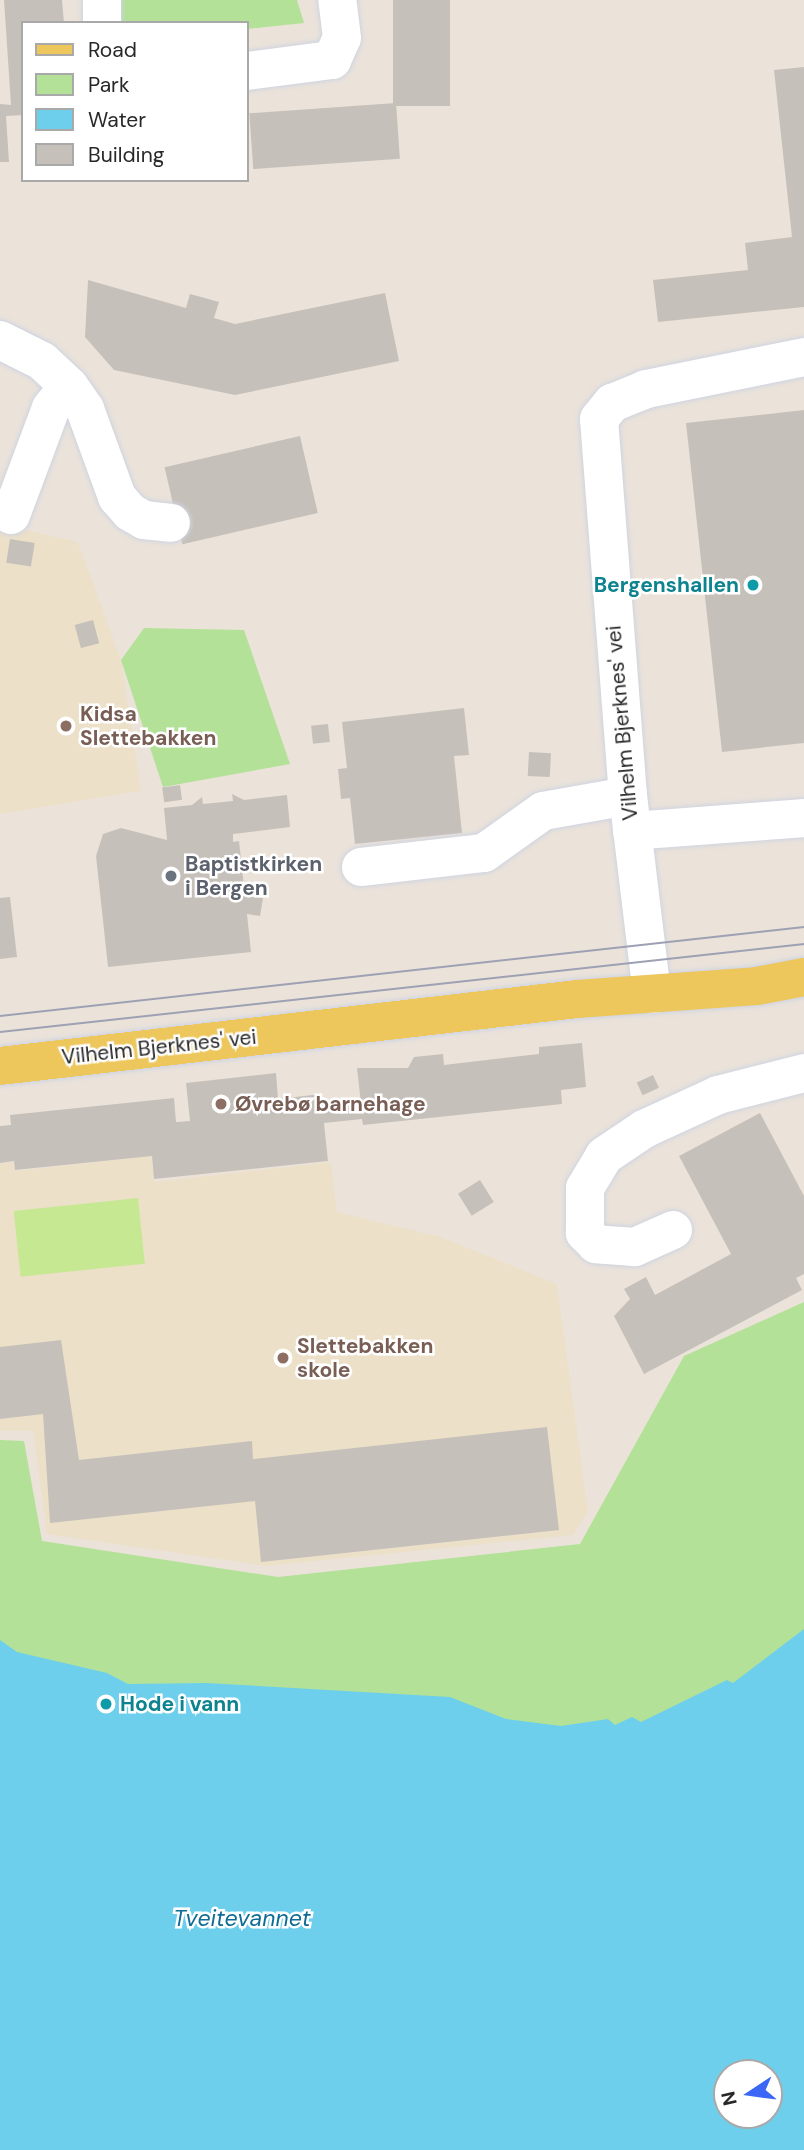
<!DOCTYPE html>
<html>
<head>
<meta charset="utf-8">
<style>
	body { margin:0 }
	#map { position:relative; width:804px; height:2150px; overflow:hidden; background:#ebe3da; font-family:"DM Sans",sans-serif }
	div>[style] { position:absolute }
	.education>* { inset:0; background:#ece0c9 }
	.green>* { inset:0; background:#b3e197 }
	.pitch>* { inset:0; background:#c7e893; transform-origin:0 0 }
	.water>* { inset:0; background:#6ecfec }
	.building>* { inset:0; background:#c6c0ba; transform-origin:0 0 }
	.roads { filter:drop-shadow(0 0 2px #cfd4e1) drop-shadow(0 0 2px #cfd4e1) }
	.minor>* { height:38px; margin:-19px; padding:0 19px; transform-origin:19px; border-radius:19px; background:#fff }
	.major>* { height:38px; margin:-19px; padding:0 19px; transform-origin:19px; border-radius:19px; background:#edc65c }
	.tram>* { height:2px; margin:-1px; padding:0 1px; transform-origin:1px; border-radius:1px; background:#9da1b3 }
	.dots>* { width:19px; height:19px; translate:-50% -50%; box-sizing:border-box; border:4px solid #fff; border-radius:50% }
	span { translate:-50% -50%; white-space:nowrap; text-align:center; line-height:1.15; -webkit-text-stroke:5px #fff; paint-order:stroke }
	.culture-label { font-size:21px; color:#0d838f; font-weight:700 }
	.right { translate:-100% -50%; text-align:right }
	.left { translate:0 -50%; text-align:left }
	.education-label { font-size:21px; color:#785e54; font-weight:700 }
	.street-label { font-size:21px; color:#282828 }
	.worship-label { font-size:21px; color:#5b616d; font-weight:700 }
	.water-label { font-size:23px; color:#106c95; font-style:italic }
	.legend { position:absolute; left:21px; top:21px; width:228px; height:161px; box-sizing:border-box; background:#fff; border:2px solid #a9a9a9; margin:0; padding:9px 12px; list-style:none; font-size:21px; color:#282828 }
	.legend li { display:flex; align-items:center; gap:14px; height:35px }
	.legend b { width:35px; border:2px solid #a9a9a9 }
	.north { position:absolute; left:713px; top:2059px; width:70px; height:70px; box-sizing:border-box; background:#fff; border:2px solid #a9a9a9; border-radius:50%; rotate:257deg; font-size:19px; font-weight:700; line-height:28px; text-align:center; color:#282828 }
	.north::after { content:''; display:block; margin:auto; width:24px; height:32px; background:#3c66f6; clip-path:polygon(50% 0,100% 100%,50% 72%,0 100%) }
</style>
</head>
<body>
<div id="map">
	<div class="education">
		<i style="clip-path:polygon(0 524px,78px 542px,121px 660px,141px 791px,0 814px)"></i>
		<i style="clip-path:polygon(151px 1156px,154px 1182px,331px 1162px,337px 1212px,441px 1237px,557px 1284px,588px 1512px,573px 1535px,266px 1566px,47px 1534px,33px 1431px,0 1431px,0 1163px,13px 1162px,15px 1171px)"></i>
	</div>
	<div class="green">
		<i style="clip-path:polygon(108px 0,297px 0,304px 23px,247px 29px,247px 23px,108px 23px)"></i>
		<i style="clip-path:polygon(144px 628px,244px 630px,290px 764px,163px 787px,121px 660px)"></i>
		<i style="clip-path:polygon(evenodd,804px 1302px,804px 2150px,0 2150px,0 1440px,24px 1441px,42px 1541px,278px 1577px,580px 1544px,684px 1356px,804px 1302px,727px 2073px,769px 2073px,769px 2115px,727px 2115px,727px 2073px)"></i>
	</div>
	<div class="pitch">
		<i style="left:138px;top:1198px;width:66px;height:125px;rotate:84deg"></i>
	</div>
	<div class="water">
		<i style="clip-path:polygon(evenodd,804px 1629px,804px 2150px,0 2150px,0 1640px,17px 1652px,107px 1673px,128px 1684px,206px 1683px,450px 1697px,506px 1719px,561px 1726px,608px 1719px,615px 1725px,632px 1717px,641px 1722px,727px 1680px,733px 1683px,804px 1629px,727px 2073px,769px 2073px,769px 2115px,727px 2115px,727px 2073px)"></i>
	</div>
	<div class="building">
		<i style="clip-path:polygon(4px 0,62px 0,64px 23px,23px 23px,23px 115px,6px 116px,9px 162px,0 162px,0 104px,11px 105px)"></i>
		<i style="left:393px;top:0;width:57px;height:106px"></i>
		<i style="clip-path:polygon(804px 67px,804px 307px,658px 322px,653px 280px,748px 270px,745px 243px,792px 237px,774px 70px)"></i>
		<i style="left:396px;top:103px;width:56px;height:147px;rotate:86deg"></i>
		<i style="clip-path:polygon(88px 280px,186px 308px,190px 294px,219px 302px,214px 318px,235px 324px,385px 293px,399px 361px,235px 395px,114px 370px,85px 337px)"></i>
		<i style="clip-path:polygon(804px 410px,804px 743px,722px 752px,686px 423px)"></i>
		<i style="left:300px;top:436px;width:79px;height:139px;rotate:77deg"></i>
		<i style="left:10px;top:539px;width:25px;height:24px;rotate:9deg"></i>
		<i style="left:93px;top:620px;width:24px;height:19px;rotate:75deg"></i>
		<i style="clip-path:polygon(464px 708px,469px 755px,454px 756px,462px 833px,355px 844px,350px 798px,341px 799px,338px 769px,347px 768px,342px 722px)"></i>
		<i style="left:328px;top:724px;width:18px;height:17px;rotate:84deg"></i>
		<i style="left:529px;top:752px;width:22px;height:24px;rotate:3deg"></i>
		<i style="left:180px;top:785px;width:15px;height:18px;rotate:82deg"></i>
		<i style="clip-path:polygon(232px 794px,244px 800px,287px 795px,290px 827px,233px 834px,233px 842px,239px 841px,245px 896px,263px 898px,260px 916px,247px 914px,251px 952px,108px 967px,96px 856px,103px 834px,121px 828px,167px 840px,164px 808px,192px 805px,202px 797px,203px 804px,233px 801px)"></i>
		<i style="clip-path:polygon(10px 897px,17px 957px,0 959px,0 898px)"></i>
		<i style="clip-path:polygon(582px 1043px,586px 1087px,561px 1090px,562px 1104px,363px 1125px,362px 1119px,324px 1123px,328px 1161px,154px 1179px,152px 1156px,15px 1170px,14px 1161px,0 1163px,0 1126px,11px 1125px,10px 1115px,174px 1098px,176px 1122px,190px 1121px,186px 1083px,276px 1073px,278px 1099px,321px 1094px,323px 1108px,361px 1104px,357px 1068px,408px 1068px,414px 1057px,443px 1054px,444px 1065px,539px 1054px,539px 1047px)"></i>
		<i style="left:653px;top:1075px;width:14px;height:18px;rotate:65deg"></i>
		<i style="clip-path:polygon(760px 1113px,804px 1196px,804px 1274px,796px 1278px,802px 1290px,644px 1374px,614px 1316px,630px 1299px,624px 1289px,646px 1277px,655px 1295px,731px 1254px,679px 1156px)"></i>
		<i style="left:480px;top:1180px;width:26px;height:26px;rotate:58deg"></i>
		<i style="clip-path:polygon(61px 1340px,79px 1460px,252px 1441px,253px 1459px,547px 1427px,559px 1530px,261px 1562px,255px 1501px,50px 1523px,43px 1414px,0 1419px,0 1347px)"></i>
	</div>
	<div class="roads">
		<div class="minor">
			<i style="left:102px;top:23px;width:23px;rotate:-90deg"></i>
			<i style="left:247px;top:71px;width:86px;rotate:-7.4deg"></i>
			<i style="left:332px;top:60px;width:24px;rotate:-66deg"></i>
			<i style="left:342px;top:38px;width:38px;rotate:-97deg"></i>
			<i style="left:0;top:340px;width:47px;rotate:26.6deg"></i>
			<i style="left:42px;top:361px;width:37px;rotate:43deg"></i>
			<i style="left:69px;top:386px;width:28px;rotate:55deg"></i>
			<i style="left:85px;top:409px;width:94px;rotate:70deg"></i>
			<i style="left:117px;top:497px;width:20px;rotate:49deg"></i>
			<i style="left:130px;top:512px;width:16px;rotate:30deg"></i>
			<i style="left:144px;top:520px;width:27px;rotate:6deg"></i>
			<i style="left:11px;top:515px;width:114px;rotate:-69.5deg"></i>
			<i style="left:51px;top:408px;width:28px;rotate:-51deg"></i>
			<i style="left:632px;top:831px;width:172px;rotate:-4.3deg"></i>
			<i style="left:361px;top:867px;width:124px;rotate:-6.5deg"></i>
			<i style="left:484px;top:853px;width:72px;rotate:-35.4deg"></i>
			<i style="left:543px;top:811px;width:86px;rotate:-10deg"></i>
			<i style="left:652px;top:994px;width:199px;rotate:-96.9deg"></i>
			<i style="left:628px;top:796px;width:378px;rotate:-94.4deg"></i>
			<i style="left:599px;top:419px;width:21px;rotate:-51deg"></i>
			<i style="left:612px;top:403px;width:37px;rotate:-22deg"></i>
			<i style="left:646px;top:389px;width:161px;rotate:-11.4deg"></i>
			<i style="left:673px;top:1230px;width:42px;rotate:155.9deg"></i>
			<i style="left:635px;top:1247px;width:39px;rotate:-176deg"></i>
			<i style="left:596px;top:1244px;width:16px;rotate:-135deg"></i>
			<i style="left:585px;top:1233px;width:45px;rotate:-90deg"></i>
			<i style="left:585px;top:1188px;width:37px;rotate:-59deg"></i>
			<i style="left:604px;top:1156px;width:48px;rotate:-34deg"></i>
			<i style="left:644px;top:1129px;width:81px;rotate:-24.7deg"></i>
			<i style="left:718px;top:1095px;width:89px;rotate:-14.3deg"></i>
		</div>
		<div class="major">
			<i style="left:0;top:1066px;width:581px;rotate:-6.62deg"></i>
			<i style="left:577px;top:999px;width:180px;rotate:-4.1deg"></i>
			<i style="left:757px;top:986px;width:48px;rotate:-10.8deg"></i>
		</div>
	</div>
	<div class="tram">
		<i style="left:0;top:1016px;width:809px;rotate:-6.32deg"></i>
		<i style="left:0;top:1032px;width:809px;rotate:-6.25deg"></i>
	</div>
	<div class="dots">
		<i style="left:753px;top:585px;background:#0f9aa8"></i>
		<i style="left:66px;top:726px;background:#8d6e63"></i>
		<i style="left:171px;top:876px;background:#6b7280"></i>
		<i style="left:221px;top:1104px;background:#8d6e63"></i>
		<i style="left:283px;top:1358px;background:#8d6e63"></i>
		<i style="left:106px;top:1704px;background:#0f9aa8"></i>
	</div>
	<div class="culture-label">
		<span class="right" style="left:739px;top:585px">Bergenshallen</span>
		<span class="left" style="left:120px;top:1704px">Hode i vann</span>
	</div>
	<div class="education-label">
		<span class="left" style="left:80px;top:726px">Kidsa<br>Slettebakken</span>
		<span class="left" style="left:235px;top:1104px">Øvrebø barnehage</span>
		<span class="left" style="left:297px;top:1358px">Slettebakken<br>skole</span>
	</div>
	<div class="street-label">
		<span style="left:622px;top:723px;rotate:-95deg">Vilhelm Bjerknes' vei</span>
		<span style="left:159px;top:1047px;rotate:-6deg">Vilhelm Bjerknes' vei</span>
	</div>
	<div class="worship-label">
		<span class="left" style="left:185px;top:876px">Baptistkirken<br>i Bergen</span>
	</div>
	<div class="water-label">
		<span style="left:242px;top:1918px">Tveitevannet</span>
	</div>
	<ul class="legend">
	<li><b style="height:9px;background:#edc65c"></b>Road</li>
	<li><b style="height:19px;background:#b3e197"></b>Park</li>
	<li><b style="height:19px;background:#6ecfec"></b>Water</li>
	<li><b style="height:19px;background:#c6c0ba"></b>Building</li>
	</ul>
	<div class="north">N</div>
</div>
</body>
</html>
